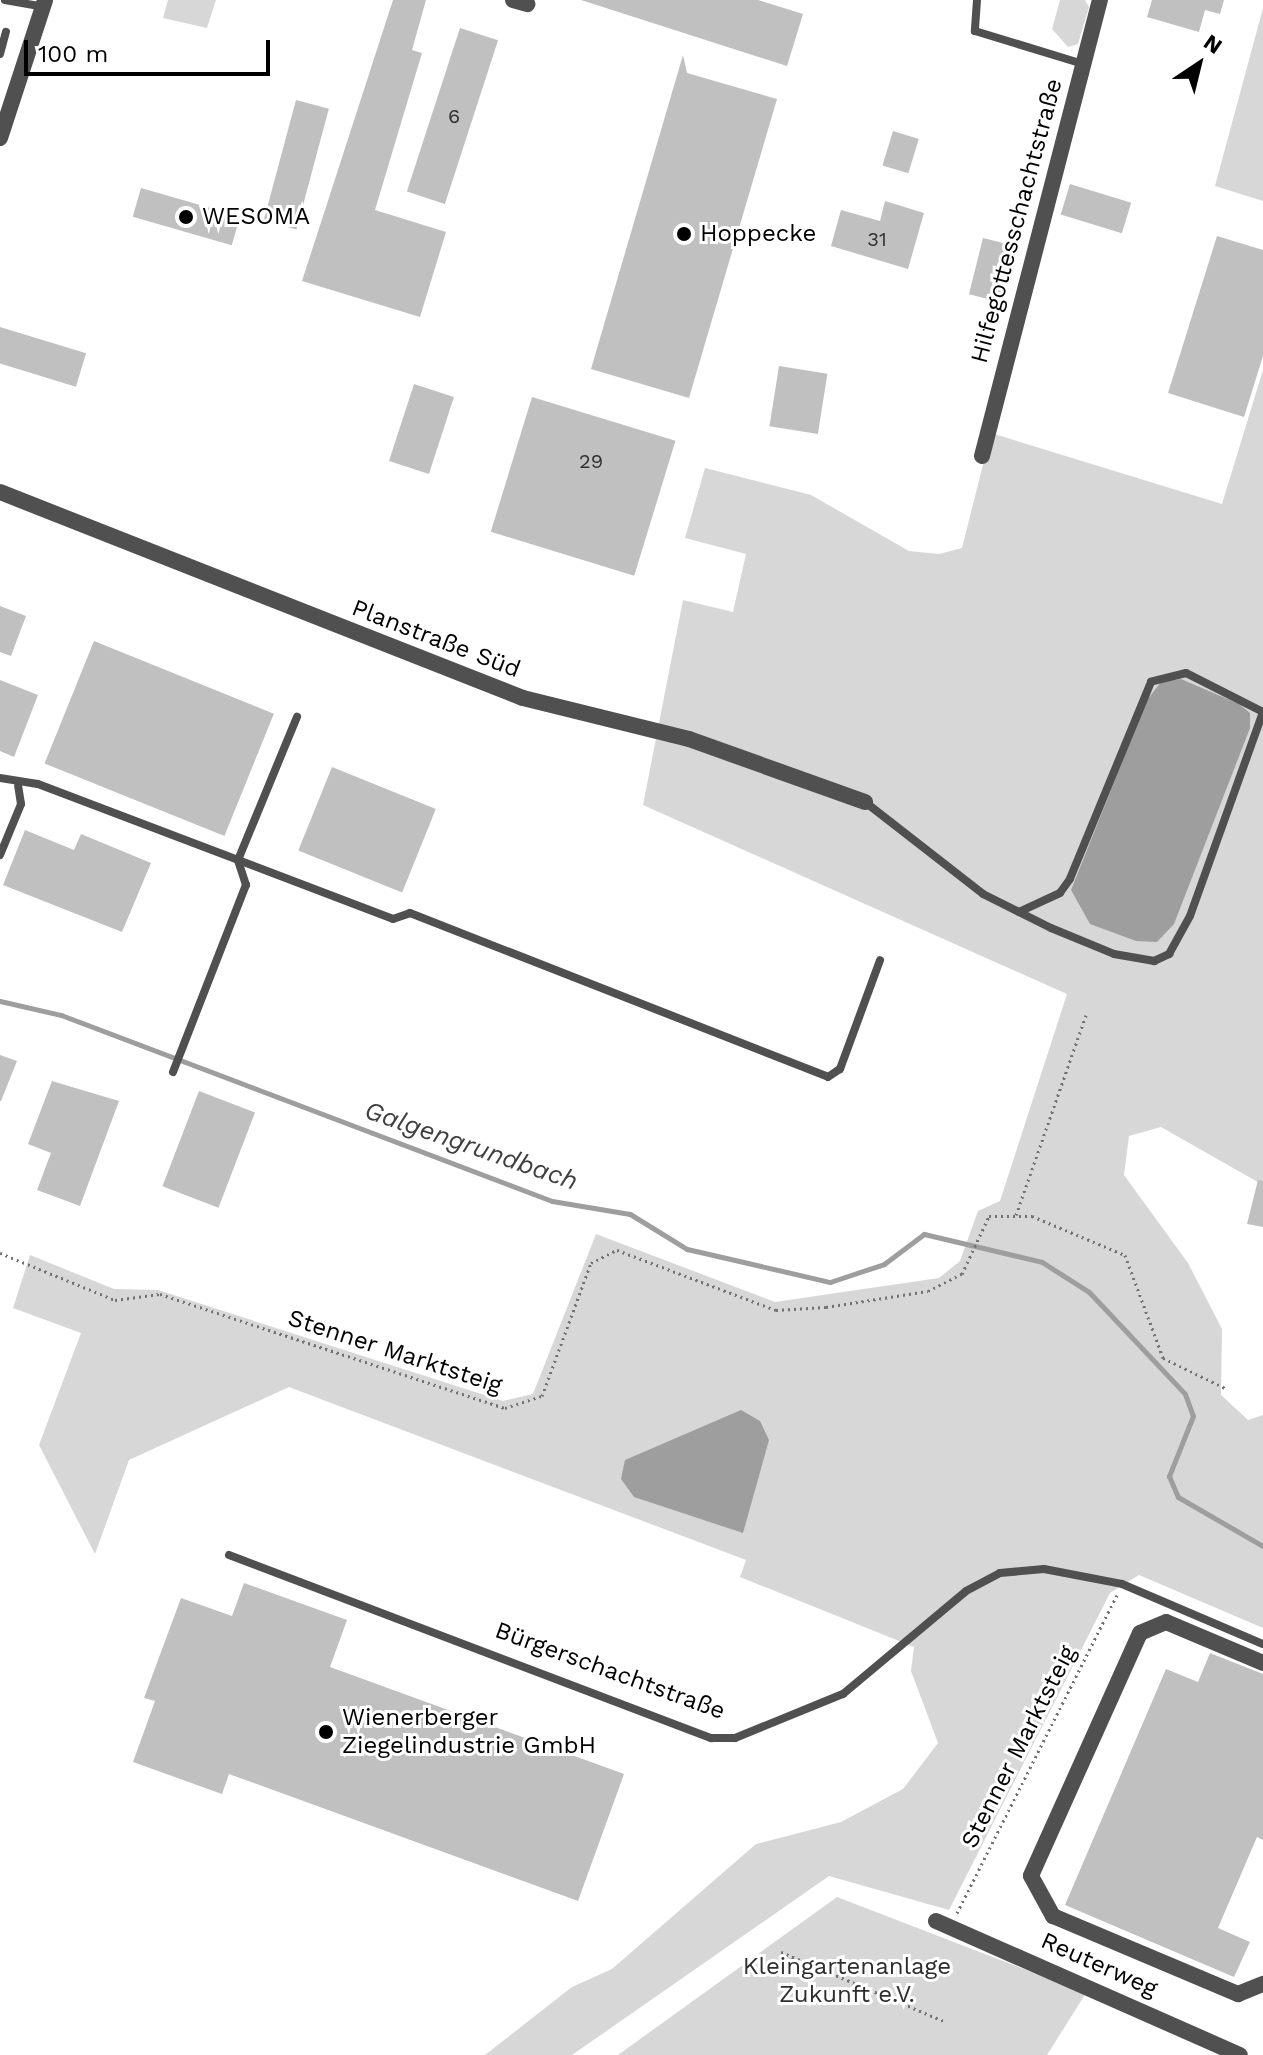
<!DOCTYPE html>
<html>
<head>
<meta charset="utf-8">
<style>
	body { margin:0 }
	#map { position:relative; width:1263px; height:2055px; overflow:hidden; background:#fff; font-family:"Work Sans",sans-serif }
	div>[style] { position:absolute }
	.green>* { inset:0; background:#d7d7d7 }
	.water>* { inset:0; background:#9e9e9e }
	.stream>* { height:5px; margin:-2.5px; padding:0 2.5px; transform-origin:2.5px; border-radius:2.5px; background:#9e9e9e }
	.building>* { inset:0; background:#c0c0c0; transform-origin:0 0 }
	.path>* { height:3px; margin-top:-1.5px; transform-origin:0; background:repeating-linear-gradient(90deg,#727272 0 2px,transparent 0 6px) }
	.service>* { height:8px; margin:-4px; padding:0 4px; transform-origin:4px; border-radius:4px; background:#505050 }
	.minor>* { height:16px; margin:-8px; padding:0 8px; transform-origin:8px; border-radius:8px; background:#505050 }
	.dots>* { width:22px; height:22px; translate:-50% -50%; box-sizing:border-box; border:4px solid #fff; border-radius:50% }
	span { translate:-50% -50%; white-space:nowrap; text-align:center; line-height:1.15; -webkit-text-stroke:6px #fff; paint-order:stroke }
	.number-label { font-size:20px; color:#303030 }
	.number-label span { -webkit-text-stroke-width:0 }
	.poi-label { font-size:24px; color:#000 }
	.left { translate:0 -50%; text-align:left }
	.street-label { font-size:24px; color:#000 }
	.park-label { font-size:24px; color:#2e2e2e }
	.water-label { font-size:26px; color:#3f3f3f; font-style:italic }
	.north { position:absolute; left:1159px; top:24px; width:80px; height:80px; -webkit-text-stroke:6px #fff; paint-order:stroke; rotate:35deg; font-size:22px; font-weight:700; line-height:32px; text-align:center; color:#000 }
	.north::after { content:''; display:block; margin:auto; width:28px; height:36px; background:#000; clip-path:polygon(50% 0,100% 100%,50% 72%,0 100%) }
	.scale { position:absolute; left:24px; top:40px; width:246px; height:36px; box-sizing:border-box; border:4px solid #000; border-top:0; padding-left:10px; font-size:24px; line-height:28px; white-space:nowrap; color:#000; -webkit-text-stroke:6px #fff; paint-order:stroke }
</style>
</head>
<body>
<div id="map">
	<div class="green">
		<i style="clip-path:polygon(168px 0,216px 0,207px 28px,163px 18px)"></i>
		<i style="clip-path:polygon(1060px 0,1085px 0,1089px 7px,1078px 44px,1068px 47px,1052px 29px)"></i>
		<i style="clip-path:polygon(1263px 8px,1263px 201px,1215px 186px)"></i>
		<i style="clip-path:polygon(1263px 370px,1263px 1185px,1161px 1127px,1129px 1136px,1124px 1175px,1188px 1263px,1222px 1329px,1221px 1395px,1248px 1420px,1263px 1415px,1263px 1628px,1139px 1575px,1110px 1593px,949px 1910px,829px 1876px,572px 2055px,485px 2055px,572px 1987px,612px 1969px,756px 1844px,841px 1822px,903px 1789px,938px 1743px,911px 1671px,914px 1647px,740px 1577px,746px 1560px,289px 1387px,129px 1460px,95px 1554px,39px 1445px,81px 1333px,13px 1308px,30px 1255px,114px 1289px,158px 1290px,503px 1401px,533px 1394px,596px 1234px,775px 1302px,939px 1278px,960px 1261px,978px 1211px,1000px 1201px,1067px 994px,643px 805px,683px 600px,733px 612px,746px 554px,685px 538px,705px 468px,811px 495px,909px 551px,939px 554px,962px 548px,991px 433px,1222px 504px)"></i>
		<i style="clip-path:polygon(837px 1897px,1086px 1993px,1047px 2055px,618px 2055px)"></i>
	</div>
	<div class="water">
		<i style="clip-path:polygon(1181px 679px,1239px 704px,1250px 713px,1250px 728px,1174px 924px,1157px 942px,1136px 941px,1090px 924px,1071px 890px,1147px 700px,1161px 682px)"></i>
		<i style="clip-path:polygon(741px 1410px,760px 1421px,769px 1440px,743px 1533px,634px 1497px,621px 1479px,625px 1460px)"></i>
	</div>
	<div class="stream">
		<i style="left:0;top:1001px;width:63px;rotate:12.9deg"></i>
		<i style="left:61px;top:1015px;width:525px;rotate:20.75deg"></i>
		<i style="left:552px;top:1201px;width:79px;rotate:9.5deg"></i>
		<i style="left:630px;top:1214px;width:67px;rotate:31.6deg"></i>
		<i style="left:687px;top:1249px;width:147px;rotate:13deg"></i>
		<i style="left:830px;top:1282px;width:57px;rotate:-18.4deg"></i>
		<i style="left:884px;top:1264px;width:50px;rotate:-36.9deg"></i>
		<i style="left:924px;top:1234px;width:121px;rotate:13.3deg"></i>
		<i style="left:1042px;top:1262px;width:56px;rotate:32.6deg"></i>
		<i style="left:1089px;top:1292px;width:140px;rotate:46.7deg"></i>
		<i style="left:1185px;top:1394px;width:23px;rotate:70deg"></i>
		<i style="left:1193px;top:1416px;width:65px;rotate:111.8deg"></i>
		<i style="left:1169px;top:1476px;width:23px;rotate:67deg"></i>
		<i style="left:1178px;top:1497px;width:98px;rotate:30deg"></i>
	</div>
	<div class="building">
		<i style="clip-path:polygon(393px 0,426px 0,412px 50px,422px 53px,375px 210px,446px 232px,420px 317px,302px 281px)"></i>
		<i style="clip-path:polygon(581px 0,758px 0,803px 14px,787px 66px)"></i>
		<i style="clip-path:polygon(1152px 0,1224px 0,1220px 14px,1205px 10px,1199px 32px,1147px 17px)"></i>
		<i style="left:460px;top:28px;width:40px;height:172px;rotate:18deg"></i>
		<i style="clip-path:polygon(683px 55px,687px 73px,777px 99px,689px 398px,591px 369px)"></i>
		<i style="left:296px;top:100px;width:34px;height:125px;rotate:15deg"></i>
		<i style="left:893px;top:131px;width:27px;height:36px;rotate:17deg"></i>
		<i style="left:1070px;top:184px;width:64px;height:32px;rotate:17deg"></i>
		<i style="left:141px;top:188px;width:103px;height:30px;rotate:16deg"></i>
		<i style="clip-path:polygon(885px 201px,924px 213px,908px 269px,831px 246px,841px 210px,880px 221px)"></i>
		<i style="clip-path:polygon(1217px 236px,1263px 250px,1263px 356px,1244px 417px,1168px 393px)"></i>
		<i style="left:983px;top:238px;width:32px;height:58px;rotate:14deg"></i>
		<i style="left:0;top:327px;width:90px;height:35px;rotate:17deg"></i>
		<i style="left:779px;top:366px;width:49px;height:61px;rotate:9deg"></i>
		<i style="left:414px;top:384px;width:42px;height:81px;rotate:18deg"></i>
		<i style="left:532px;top:397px;width:150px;height:141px;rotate:17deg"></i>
		<i style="clip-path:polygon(0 606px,26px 616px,11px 656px,0 652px)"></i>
		<i style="left:94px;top:641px;width:194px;height:132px;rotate:22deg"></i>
		<i style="clip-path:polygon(0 680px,38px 695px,14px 757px,0 751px)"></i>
		<i style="left:332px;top:767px;width:112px;height:90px;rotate:22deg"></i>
		<i style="clip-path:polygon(25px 830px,74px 850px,81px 834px,151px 863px,122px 932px,3px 885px)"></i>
		<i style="clip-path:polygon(0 1055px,17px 1061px,1px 1101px,0 1101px)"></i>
		<i style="clip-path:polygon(52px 1081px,119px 1101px,80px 1206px,37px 1190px,51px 1153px,28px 1144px)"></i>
		<i style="left:199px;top:1091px;width:60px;height:102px;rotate:21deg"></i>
		<i style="clip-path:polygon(1258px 1180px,1263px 1181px,1263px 1227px,1247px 1224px)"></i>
		<i style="clip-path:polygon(244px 1583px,347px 1620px,330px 1667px,624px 1774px,578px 1901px,229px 1774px,222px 1794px,133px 1762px,155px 1701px,144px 1698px,181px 1598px,232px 1616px)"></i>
		<i style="clip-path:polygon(1210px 1653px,1263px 1674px,1263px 1840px,1257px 1837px,1218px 1928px,1250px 1942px,1234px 1977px,1065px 1905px,1166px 1669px,1198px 1682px)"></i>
	</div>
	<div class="path">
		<i style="left:1016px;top:1215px;width:212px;rotate:-70.7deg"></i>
		<i style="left:0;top:1253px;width:124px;rotate:22.2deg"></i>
		<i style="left:115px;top:1300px;width:45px;rotate:-7.6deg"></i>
		<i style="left:160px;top:1294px;width:363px;rotate:18.3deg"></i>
		<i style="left:505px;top:1408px;width:39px;rotate:-18deg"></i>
		<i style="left:542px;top:1396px;width:142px;rotate:-69.8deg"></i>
		<i style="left:591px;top:1263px;width:29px;rotate:-27deg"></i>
		<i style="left:617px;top:1250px;width:170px;rotate:20.7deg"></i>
		<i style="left:776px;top:1310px;width:50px;rotate:-3.4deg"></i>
		<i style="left:826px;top:1307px;width:103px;rotate:-8.9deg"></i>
		<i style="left:928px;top:1291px;width:38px;rotate:-27deg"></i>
		<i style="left:962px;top:1274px;width:64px;rotate:-65deg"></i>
		<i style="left:989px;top:1216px;width:43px"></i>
		<i style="left:1032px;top:1216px;width:101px;rotate:22.8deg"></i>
		<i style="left:1125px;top:1255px;width:110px;rotate:69.7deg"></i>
		<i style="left:1163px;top:1358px;width:71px;rotate:25.8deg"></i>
		<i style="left:957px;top:1913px;width:356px;rotate:-63.3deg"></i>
		<i style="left:781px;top:1952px;width:179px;rotate:23deg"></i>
	</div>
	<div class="service">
		<i style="left:5px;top:0;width:39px;rotate:10deg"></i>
		<i style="left:977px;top:0;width:31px;rotate:94deg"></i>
		<i style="left:975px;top:31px;width:113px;rotate:17deg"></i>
		<i style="left:0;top:54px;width:23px;rotate:-75deg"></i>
		<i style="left:0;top:778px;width:38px;rotate:9deg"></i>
		<i style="left:38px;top:784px;width:380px;rotate:20.8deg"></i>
		<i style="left:393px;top:919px;width:18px;rotate:-19deg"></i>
		<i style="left:410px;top:913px;width:449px;rotate:21.4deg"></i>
		<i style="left:828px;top:1077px;width:14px;rotate:-34deg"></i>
		<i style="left:840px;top:1069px;width:116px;rotate:-69.8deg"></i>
		<i style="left:865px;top:802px;width:150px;rotate:37.9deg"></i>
		<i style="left:983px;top:894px;width:76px;rotate:26.6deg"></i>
		<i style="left:1051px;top:928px;width:68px;rotate:22.4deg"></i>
		<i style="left:1114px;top:954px;width:41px;rotate:9.9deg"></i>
		<i style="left:1154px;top:961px;width:17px;rotate:-25deg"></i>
		<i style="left:1169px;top:954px;width:43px;rotate:-61.1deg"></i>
		<i style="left:1190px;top:916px;width:217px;rotate:-70.3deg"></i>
		<i style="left:1263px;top:712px;width:86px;rotate:-153.1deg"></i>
		<i style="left:1186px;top:673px;width:36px;rotate:166deg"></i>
		<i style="left:1151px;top:682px;width:213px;rotate:112.4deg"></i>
		<i style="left:1070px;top:879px;width:17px;rotate:126deg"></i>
		<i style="left:1060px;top:893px;width:45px;rotate:155.1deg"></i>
		<i style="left:0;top:855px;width:55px;rotate:-67.6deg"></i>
		<i style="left:21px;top:804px;width:18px;rotate:-99deg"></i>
		<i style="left:173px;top:1072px;width:201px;rotate:-68.7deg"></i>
		<i style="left:246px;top:885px;width:26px;rotate:-108deg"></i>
		<i style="left:238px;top:860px;width:155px;rotate:-67.6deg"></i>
		<i style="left:229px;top:1555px;width:516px;rotate:20.79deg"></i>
		<i style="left:711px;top:1738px;width:24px"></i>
		<i style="left:735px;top:1738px;width:117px;rotate:-22.2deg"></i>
		<i style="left:843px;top:1694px;width:160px;rotate:-39.9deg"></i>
		<i style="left:966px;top:1591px;width:38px;rotate:-28deg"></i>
		<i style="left:1000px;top:1573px;width:44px;rotate:-5.2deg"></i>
		<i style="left:1044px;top:1569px;width:79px;rotate:10.9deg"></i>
		<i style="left:1122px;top:1584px;width:153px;rotate:23.1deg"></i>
	</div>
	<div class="minor">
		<i style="left:513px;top:0;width:15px;rotate:16deg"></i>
		<i style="left:0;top:138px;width:145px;rotate:-71.9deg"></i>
		<i style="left:982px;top:456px;width:471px;rotate:-75.5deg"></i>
		<i style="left:0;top:492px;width:562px;rotate:21.5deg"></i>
		<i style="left:523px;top:698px;width:171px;rotate:13.9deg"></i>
		<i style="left:689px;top:739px;width:187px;rotate:19.7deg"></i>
		<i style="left:1263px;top:1663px;width:105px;rotate:-157.1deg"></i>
		<i style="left:1166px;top:1622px;width:28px;rotate:157deg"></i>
		<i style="left:1140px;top:1633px;width:266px;rotate:114.2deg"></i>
		<i style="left:1031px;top:1876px;width:46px;rotate:61.2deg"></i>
		<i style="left:1053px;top:1916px;width:201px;rotate:22.9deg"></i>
		<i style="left:1238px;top:1994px;width:27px;rotate:-22deg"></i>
		<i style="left:936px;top:1921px;width:332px;rotate:23.8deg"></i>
	</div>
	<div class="dots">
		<i style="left:186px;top:217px;background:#000"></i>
		<i style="left:684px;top:234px;background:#000"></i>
		<i style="left:326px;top:1732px;background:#000"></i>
	</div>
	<div class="number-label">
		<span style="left:454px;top:116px">6</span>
		<span style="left:877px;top:239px">31</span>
		<span style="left:591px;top:461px">29</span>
	</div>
	<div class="poi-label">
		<span class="left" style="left:202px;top:217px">WESOMA</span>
		<span class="left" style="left:700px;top:234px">Hoppecke</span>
		<span class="left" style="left:342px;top:1732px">Wienerberger<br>Ziegelindustrie GmbH</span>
	</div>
	<div class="street-label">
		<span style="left:1017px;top:221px;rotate:-75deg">Hilfegottesschachtstraße</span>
		<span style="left:436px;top:639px;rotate:21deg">Planstraße Süd</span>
		<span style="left:395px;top:1352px;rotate:18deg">Stenner Marktsteig</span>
		<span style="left:610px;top:1671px;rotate:20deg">Bürgerschachtstraße</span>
		<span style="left:1019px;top:1747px;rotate:-63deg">Stenner Marktsteig</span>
		<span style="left:1099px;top:1965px;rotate:24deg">Reuterweg</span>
	</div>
	<div class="park-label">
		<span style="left:847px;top:1981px">Kleingartenanlage<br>Zukunft e.V.</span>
	</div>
	<div class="water-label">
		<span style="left:471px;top:1146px;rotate:19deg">Galgengrundbach</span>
	</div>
	<div class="north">N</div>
	<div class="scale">100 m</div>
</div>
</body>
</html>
